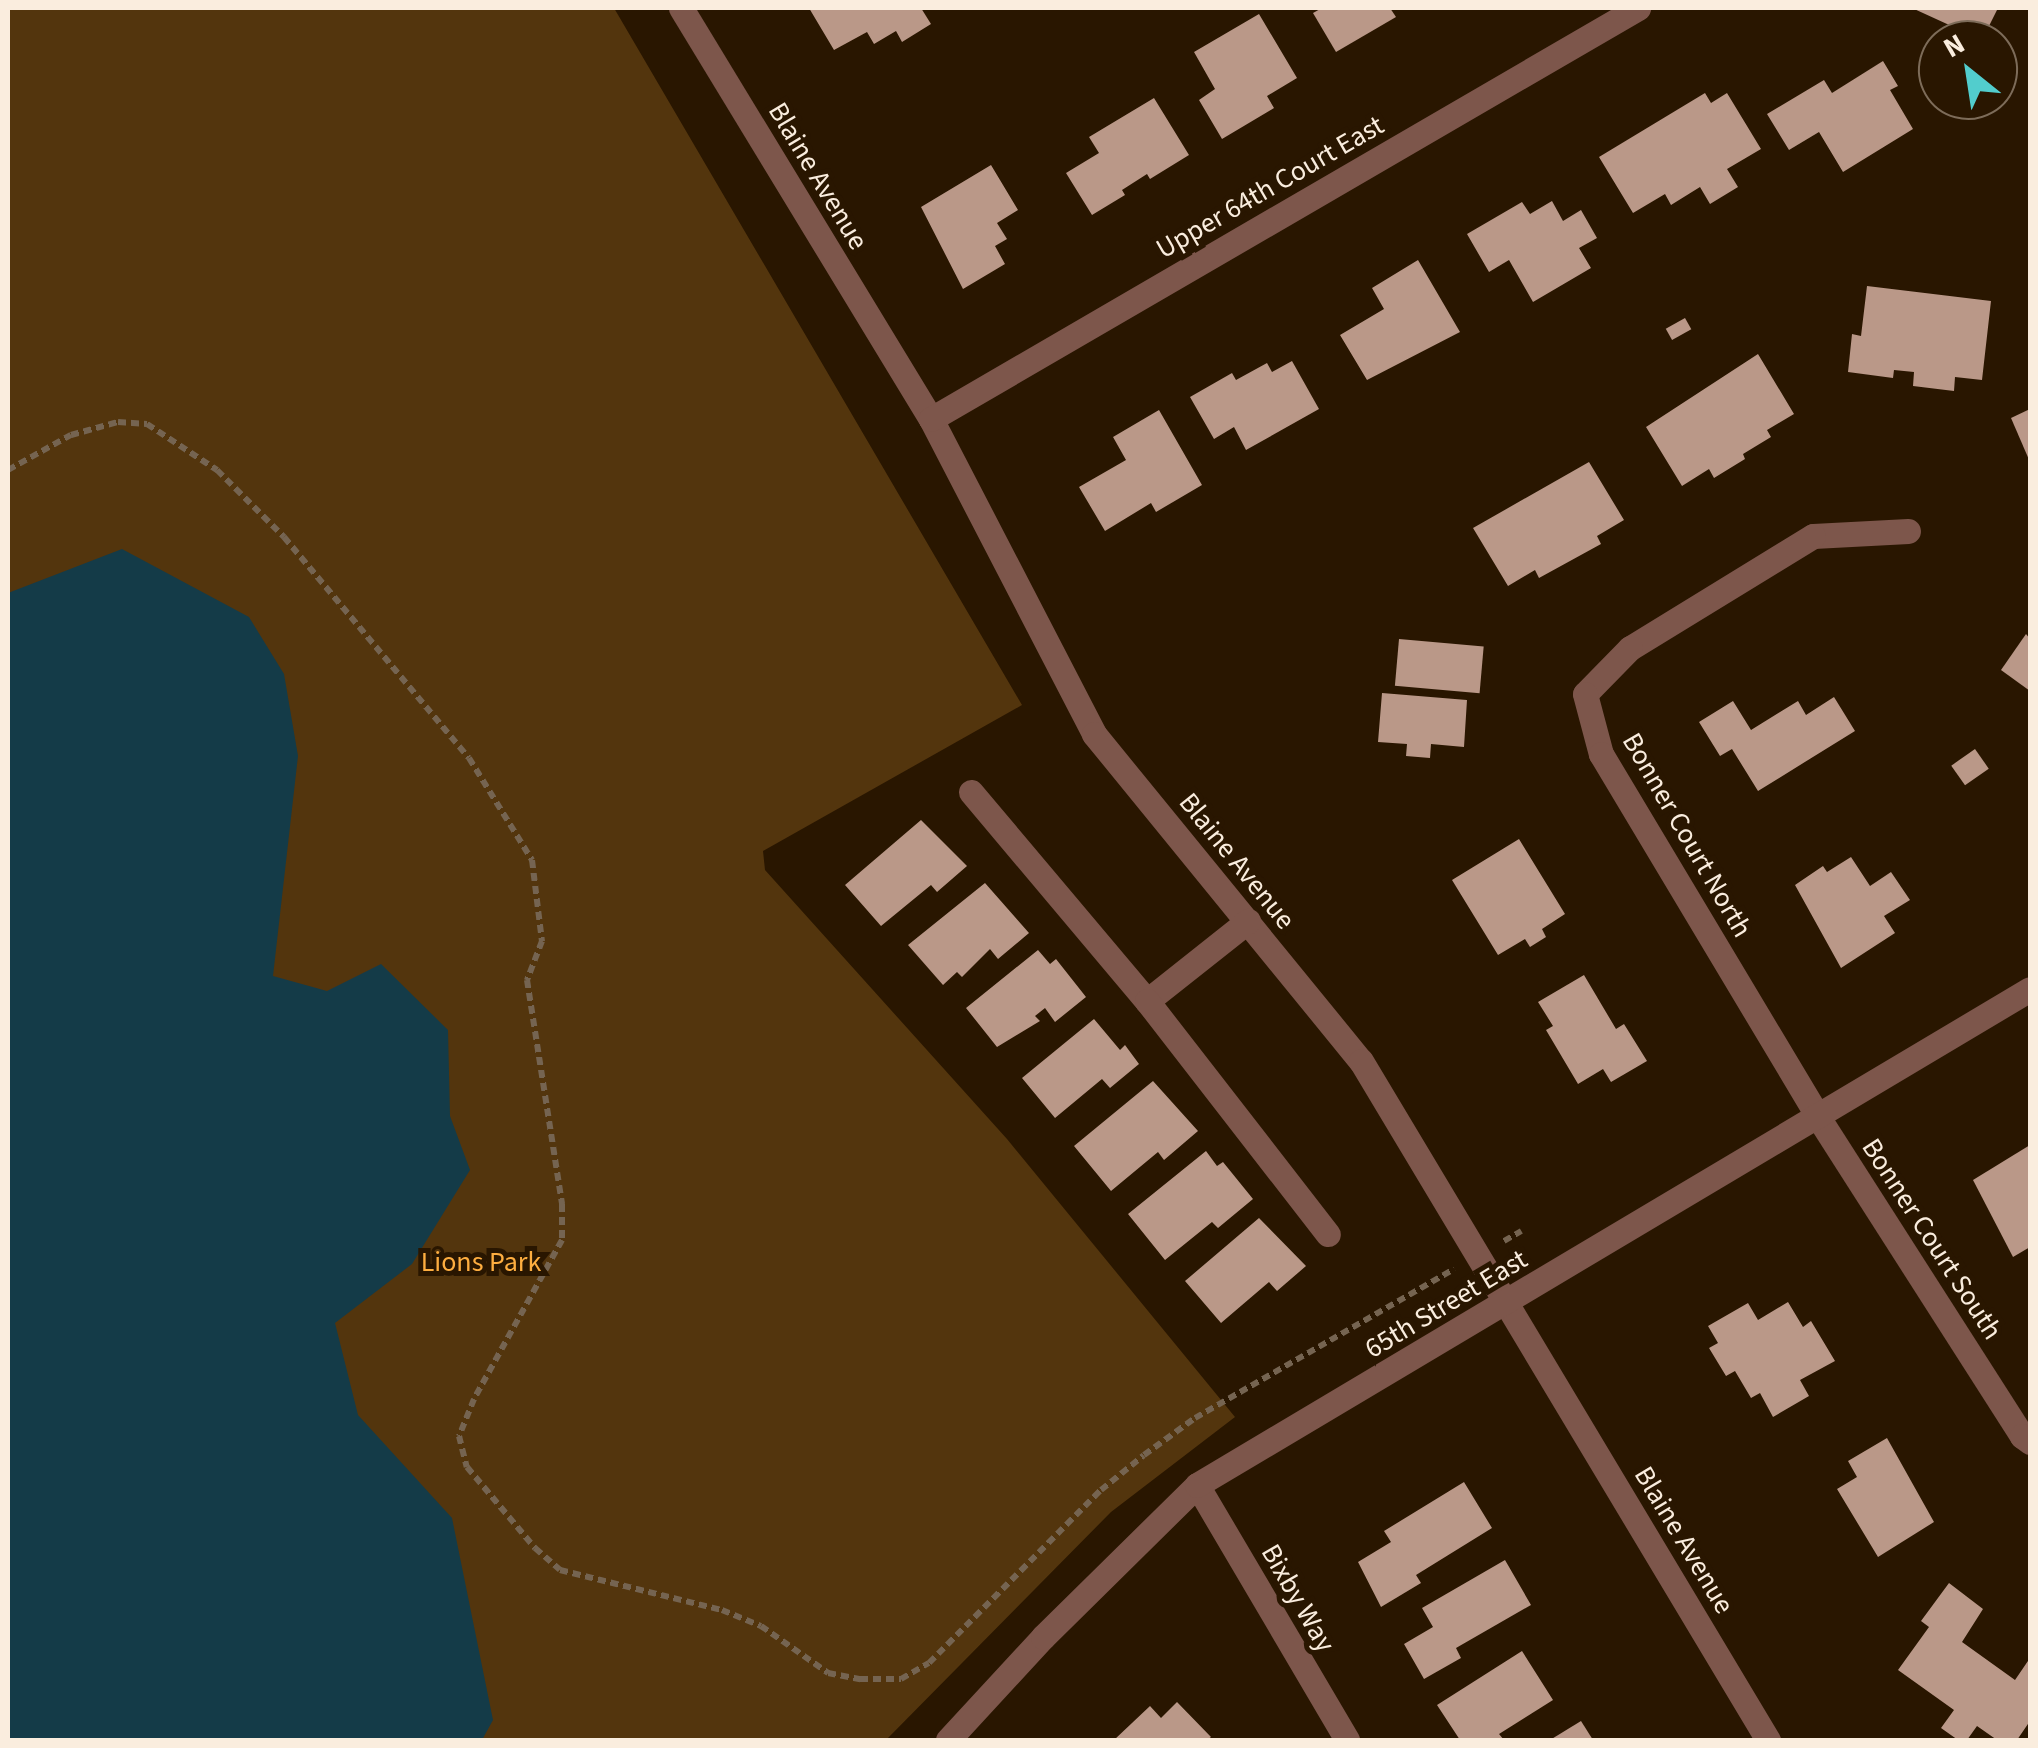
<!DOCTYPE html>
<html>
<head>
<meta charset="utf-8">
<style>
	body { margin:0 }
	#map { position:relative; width:2038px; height:1748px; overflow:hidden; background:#291600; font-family:"Source Sans 3",sans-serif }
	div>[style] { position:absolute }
	.green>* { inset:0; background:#53350d }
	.water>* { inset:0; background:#143b48 }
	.building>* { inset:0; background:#ba9888; transform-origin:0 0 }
	.path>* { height:6px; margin-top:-3px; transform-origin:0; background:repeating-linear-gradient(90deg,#756451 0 8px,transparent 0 13px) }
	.minor>* { height:25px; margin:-12.5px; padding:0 12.5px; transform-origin:12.5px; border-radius:12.5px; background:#7d564b }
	span { translate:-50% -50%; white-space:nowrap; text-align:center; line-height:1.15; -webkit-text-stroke:10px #291600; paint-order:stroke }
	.street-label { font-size:28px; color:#faedde }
	.park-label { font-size:28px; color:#feae40 }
	.frame { position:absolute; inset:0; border:10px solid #faedde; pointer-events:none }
	.north { position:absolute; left:1918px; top:20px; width:100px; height:100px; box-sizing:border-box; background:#291600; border:2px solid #7d6c59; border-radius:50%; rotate:330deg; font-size:28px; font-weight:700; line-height:40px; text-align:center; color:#faedde }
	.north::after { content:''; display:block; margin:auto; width:35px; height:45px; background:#52cdcd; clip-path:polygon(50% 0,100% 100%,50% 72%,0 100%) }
</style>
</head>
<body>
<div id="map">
	<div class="green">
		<i style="clip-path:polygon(8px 8px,614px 8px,1022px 705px,763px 851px,765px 870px,1007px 1139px,1235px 1417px,1111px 1512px,886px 1740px,8px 1740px)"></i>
	</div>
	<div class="water">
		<i style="clip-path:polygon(122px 549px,249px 617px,284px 674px,298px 756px,273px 976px,327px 991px,381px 964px,448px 1030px,450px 1116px,470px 1170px,412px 1264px,335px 1323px,358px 1415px,452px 1518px,493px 1720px,482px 1740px,8px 1740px,8px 593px)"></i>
	</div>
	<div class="building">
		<i style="clip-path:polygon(809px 8px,921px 8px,931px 24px,902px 42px,896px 31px,874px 44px,867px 32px,834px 50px)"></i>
		<i style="clip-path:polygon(1322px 8px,1390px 8px,1396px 17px,1336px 52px,1313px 13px)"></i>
		<i style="clip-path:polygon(1912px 8px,1998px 8px,1982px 40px)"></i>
		<i style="clip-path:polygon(1259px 14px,1297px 78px,1267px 96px,1274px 108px,1222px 139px,1199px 100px,1215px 89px,1194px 52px)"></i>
		<i style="clip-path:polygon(1883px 61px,1898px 86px,1890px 90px,1913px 129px,1843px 172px,1819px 132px,1789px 150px,1767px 114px,1824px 80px,1832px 93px)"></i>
		<i style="clip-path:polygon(1705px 93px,1711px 103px,1727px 93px,1761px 149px,1727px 169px,1738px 187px,1710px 204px,1700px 187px,1671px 205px,1665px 194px,1633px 213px,1599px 157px)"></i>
		<i style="clip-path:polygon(1154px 98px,1189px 155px,1150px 179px,1147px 174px,1122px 190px,1125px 195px,1092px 215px,1066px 173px,1099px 153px,1089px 137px)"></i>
		<i style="clip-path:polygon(991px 165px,1018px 210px,997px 223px,1007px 239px,995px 246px,1005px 264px,963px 289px,921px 207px)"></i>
		<i style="clip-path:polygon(1552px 201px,1563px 221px,1581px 210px,1597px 238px,1579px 248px,1591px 268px,1533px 302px,1509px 260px,1489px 272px,1467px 234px,1522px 202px,1530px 214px)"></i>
		<i style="clip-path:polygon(1418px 260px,1460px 332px,1367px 380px,1340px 335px,1384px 309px,1372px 288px)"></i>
		<i style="clip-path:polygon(1867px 286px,1991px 301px,1982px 380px,1955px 377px,1954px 391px,1913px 386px,1914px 372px,1894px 370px,1893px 378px,1848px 372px,1852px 334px,1861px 336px)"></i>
		<i style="left:1685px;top:318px;width:13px;height:22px;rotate:61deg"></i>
		<i style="clip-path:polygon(1758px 354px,1794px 414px,1767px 430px,1771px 437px,1743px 454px,1745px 459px,1714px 478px,1709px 469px,1682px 486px,1646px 427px)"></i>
		<i style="clip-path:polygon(1292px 361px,1319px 409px,1246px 450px,1234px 427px,1214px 439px,1190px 397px,1232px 373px,1236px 380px,1267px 363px,1272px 372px)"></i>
		<i style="clip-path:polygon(2030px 409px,2030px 462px,2011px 418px)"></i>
		<i style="clip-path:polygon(1159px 410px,1202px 485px,1156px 512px,1151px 503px,1105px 531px,1079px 487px,1126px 460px,1113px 437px)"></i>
		<i style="clip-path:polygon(1589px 462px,1624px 520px,1597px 536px,1601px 544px,1539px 578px,1535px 570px,1508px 586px,1473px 528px)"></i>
		<i style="clip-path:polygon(2026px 634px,2030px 639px,2030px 691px,2001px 670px)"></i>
		<i style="left:1399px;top:639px;width:85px;height:47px;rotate:5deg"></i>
		<i style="clip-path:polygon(1382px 693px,1467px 700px,1464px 747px,1431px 744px,1430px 758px,1406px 756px,1407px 744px,1378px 742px)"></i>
		<i style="clip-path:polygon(1834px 697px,1855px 731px,1758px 791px,1732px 749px,1720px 756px,1699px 722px,1733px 701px,1751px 730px,1798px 701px,1806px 715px)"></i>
		<i style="left:1975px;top:749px;width:24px;height:29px;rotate:55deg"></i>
		<i style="clip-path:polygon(921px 820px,967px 866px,937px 892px,931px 885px,881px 926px,845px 885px)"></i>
		<i style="clip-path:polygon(1519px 839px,1565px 914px,1542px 929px,1546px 937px,1530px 947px,1525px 939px,1498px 955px,1452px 880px)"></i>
		<i style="clip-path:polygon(1851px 857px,1870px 886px,1891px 872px,1910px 900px,1884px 916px,1895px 933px,1841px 968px,1795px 885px,1823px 866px,1827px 872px)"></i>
		<i style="clip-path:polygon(985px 883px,1029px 933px,998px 959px,990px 949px,962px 977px,957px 972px,943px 985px,908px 945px)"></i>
		<i style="clip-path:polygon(1038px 950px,1050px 964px,1056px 959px,1086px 997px,1055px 1022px,1045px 1008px,1035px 1016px,1040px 1021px,997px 1047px,966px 1008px)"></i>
		<i style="clip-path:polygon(1584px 975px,1616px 1029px,1624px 1024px,1647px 1061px,1611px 1082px,1603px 1069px,1578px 1084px,1546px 1030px,1553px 1026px,1538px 1002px)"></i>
		<i style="clip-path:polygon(1094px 1019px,1120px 1050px,1125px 1045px,1139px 1064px,1110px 1088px,1102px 1079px,1055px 1118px,1022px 1078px)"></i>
		<i style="clip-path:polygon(1153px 1081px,1198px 1131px,1164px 1160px,1158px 1152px,1111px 1191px,1074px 1146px)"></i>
		<i style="clip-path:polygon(2030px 1145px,2030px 1247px,2013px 1257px,1973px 1180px)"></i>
		<i style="clip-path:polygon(1206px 1151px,1217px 1166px,1223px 1162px,1253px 1199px,1218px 1228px,1212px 1222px,1165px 1260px,1128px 1214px)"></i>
		<i style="clip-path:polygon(1259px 1218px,1306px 1266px,1277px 1291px,1269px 1282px,1221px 1323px,1185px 1281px)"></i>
		<i style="clip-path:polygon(1788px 1302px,1803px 1327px,1811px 1321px,1835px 1361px,1800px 1380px,1809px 1396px,1773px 1417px,1760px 1393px,1751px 1398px,1735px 1371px,1726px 1376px,1709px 1348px,1718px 1343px,1708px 1326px,1748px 1303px,1758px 1320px)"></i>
		<i style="clip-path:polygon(1887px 1438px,1934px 1522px,1878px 1557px,1837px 1489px,1857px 1477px,1848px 1461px)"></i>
		<i style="clip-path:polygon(1464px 1482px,1492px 1528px,1416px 1575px,1421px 1583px,1381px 1607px,1358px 1562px,1391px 1542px,1384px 1531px)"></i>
		<i style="clip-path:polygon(1505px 1560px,1531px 1605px,1456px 1648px,1461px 1658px,1424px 1679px,1404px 1644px,1433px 1627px,1422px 1608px)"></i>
		<i style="clip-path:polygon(1949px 1583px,1983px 1609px,1962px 1642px,2015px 1680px,2030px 1658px,2030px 1721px,2017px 1740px,1997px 1740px,1977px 1726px,1967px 1740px,1958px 1740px,1941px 1728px,1954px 1710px,1898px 1670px,1929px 1627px,1921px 1621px)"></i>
		<i style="clip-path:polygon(1522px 1651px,1553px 1700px,1499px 1734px,1504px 1740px,1460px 1740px,1437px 1705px)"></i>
		<i style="clip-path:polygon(1177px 1702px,1211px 1737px,1207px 1740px,1114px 1740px,1150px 1706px,1161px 1718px)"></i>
		<i style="clip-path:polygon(1581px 1721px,1593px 1740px,1550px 1740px)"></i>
	</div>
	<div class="path">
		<i style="left:8px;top:470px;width:72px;rotate:-29.1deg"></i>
		<i style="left:71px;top:435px;width:49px;rotate:-15.5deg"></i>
		<i style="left:118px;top:422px;width:29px;rotate:4deg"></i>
		<i style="left:147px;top:424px;width:84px;rotate:33.3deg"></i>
		<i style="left:217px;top:470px;width:95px;rotate:45deg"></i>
		<i style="left:284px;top:537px;width:288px;rotate:50.1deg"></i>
		<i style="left:469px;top:758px;width:120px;rotate:58.3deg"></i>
		<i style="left:532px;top:860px;width:82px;rotate:83deg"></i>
		<i style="left:542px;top:941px;width:42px;rotate:111deg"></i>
		<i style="left:527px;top:980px;width:227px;rotate:81.1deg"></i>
		<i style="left:562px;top:1204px;width:36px;rotate:90deg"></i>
		<i style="left:562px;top:1240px;width:182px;rotate:119deg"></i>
		<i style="left:474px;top:1399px;width:40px;rotate:112deg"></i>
		<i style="left:459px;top:1436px;width:32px;rotate:76deg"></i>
		<i style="left:467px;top:1467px;width:106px;rotate:50deg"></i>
		<i style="left:535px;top:1548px;width:33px;rotate:41deg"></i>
		<i style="left:560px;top:1570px;width:167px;rotate:13.9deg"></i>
		<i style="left:722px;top:1610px;width:42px;rotate:22.3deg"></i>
		<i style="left:761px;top:1626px;width:82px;rotate:35deg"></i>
		<i style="left:828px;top:1673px;width:33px;rotate:11deg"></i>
		<i style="left:860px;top:1679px;width:41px"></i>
		<i style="left:901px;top:1679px;width:32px;rotate:-30deg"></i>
		<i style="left:929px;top:1663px;width:244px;rotate:-45.2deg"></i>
		<i style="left:1101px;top:1490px;width:55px;rotate:-39.1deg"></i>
		<i style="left:1144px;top:1455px;width:63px;rotate:-36deg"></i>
		<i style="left:1195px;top:1418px;width:299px;rotate:-29.9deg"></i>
		<i style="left:1504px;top:1241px;width:20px;rotate:-30deg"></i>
	</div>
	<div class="minor">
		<i style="left:681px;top:8px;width:481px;rotate:58.7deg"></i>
		<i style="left:931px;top:419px;width:355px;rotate:62.6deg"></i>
		<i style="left:1094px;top:734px;width:422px;rotate:50.8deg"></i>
		<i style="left:1361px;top:1061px;width:792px;rotate:59.06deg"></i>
		<i style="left:931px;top:419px;width:818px;rotate:-30.17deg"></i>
		<i style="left:1908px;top:531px;width:95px;rotate:177deg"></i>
		<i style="left:1813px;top:536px;width:215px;rotate:148.5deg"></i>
		<i style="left:1630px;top:648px;width:64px;rotate:134.4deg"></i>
		<i style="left:1585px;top:694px;width:62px;rotate:75.1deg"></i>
		<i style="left:1601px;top:754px;width:423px;rotate:59.1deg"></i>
		<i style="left:1818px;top:1117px;width:379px;rotate:57.4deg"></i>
		<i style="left:2022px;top:1436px;width:10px;rotate:37deg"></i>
		<i style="left:971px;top:792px;width:273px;rotate:49.9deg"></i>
		<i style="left:1147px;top:1001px;width:129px;rotate:-38.4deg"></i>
		<i style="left:1147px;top:1001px;width:295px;rotate:52.2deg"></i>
		<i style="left:1197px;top:1485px;width:296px;rotate:59.5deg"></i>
		<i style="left:948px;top:1740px;width:140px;rotate:-47.3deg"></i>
		<i style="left:1043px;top:1637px;width:216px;rotate:-44.6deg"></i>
		<i style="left:1197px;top:1485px;width:969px;rotate:-30.77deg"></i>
	</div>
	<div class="street-label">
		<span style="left:818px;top:176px;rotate:59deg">Blaine Avenue</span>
		<span style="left:1270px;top:187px;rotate:-30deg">Upper 64th Court East</span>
		<span style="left:1687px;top:835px;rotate:60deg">Bonner Court North</span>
		<span style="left:1237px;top:861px;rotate:51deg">Blaine Avenue</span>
		<span style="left:1932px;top:1239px;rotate:57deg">Bonner Court South</span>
		<span style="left:1446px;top:1304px;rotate:-31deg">65th Street East</span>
		<span style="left:1684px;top:1540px;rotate:59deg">Blaine Avenue</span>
		<span style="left:1298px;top:1598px;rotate:60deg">Bixby Way</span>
	</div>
	<div class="park-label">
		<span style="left:481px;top:1262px">Lions Park</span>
	</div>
	<div class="frame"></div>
	<div class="north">N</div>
</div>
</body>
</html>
